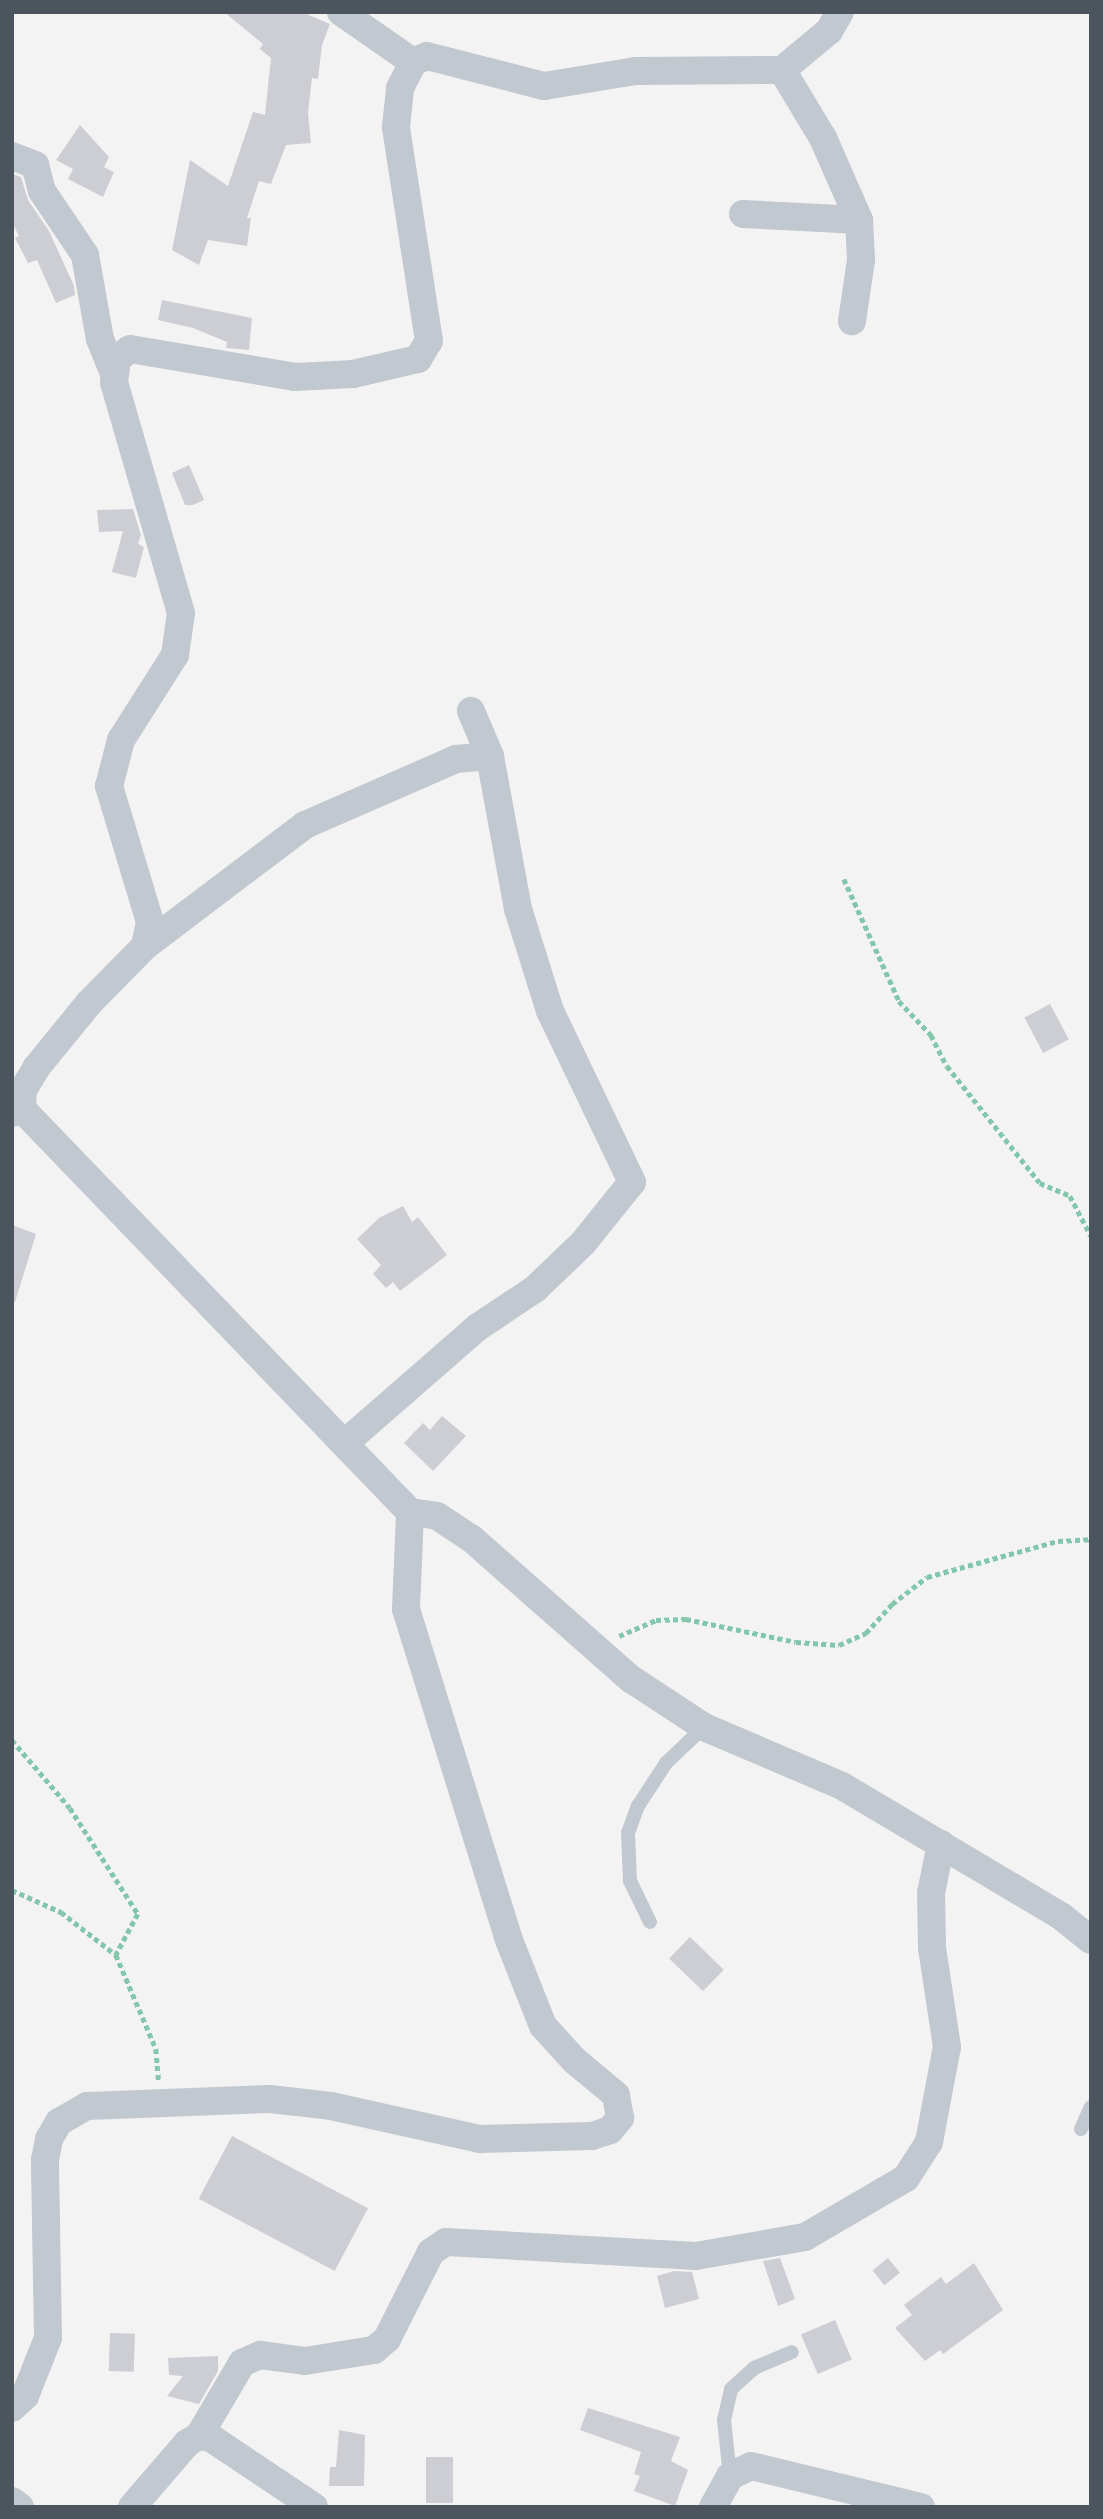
<!DOCTYPE html>
<html>
<head>
<meta charset="utf-8">
<style>
	body { margin:0 }
	#map { position:relative; width:1103px; height:2519px; overflow:hidden; background:#f4f3f3; font-family:"Exo 2",sans-serif }
	div>[style] { position:absolute }
	.building>* { inset:0; background:#cdced4; transform-origin:0 0 }
	.path>* { height:4.5px; margin-top:-2.25px; transform-origin:0; background:repeating-linear-gradient(90deg,#82c7ab 0 5px,transparent 0 8.5px) }
	.service>* { height:14px; margin:-7px; padding:0 7px; transform-origin:7px; border-radius:7px; background:#c2c8cf }
	.minor>* { height:28px; margin:-14px; padding:0 14px; transform-origin:14px; border-radius:14px; background:#c2c8cf }
	span { translate:-50% -50%; white-space:nowrap; text-align:center; line-height:1.15; -webkit-text-stroke:5px #fff; paint-order:stroke }
	.frame { position:absolute; inset:0; border:14px solid #4c545e; pointer-events:none }
</style>
</head>
<body>
<div id="map">
	<div class="building">
		<i style="clip-path:polygon(224px 12px,302px 12px,330px 24px,322px 45px,318px 79px,312px 78px,308px 113px,311px 143px,286px 145px,271px 184px,259px 181px,247px 218px,251px 218px,247px 246px,208px 240px,199px 265px,172px 250px,190px 160px,228px 186px,253px 112px,265px 115px,271px 58px,260px 49px,263px 44px)"></i>
		<i style="clip-path:polygon(80px 125px,109px 157px,104px 167px,114px 172px,103px 197px,68px 179px,73px 169px,56px 160px)"></i>
		<i style="clip-path:polygon(12px 174px,21px 177px,28px 200px,49px 231px,74px 286px,75px 295px,56px 303px,37px 260px,28px 263px,15px 238px,19px 236px,12px 222px)"></i>
		<i style="clip-path:polygon(162px 300px,252px 318px,249px 350px,226px 348px,227px 342px,193px 328px,158px 320px)"></i>
		<i style="clip-path:polygon(189px 465px,204px 500px,193px 505px,185px 505px,172px 473px)"></i>
		<i style="clip-path:polygon(133px 509px,141px 535px,138px 544px,144px 547px,136px 578px,112px 572px,123px 531px,99px 532px,97px 510px)"></i>
		<i style="left:1050px;top:1004px;width:40px;height:29px;rotate:62deg"></i>
		<i style="clip-path:polygon(403px 1206px,412px 1222px,418px 1217px,447px 1255px,400px 1291px,393px 1282px,386px 1288px,373px 1274px,381px 1265px,357px 1239px,379px 1218px)"></i>
		<i style="clip-path:polygon(12px 1225px,36px 1234px,15px 1302px,12px 1302px)"></i>
		<i style="clip-path:polygon(442px 1416px,466px 1436px,433px 1471px,404px 1443px,423px 1423px,430px 1430px)"></i>
		<i style="left:690px;top:1937px;width:47px;height:30px;rotate:44deg"></i>
		<i style="left:232px;top:2136px;width:154px;height:71px;rotate:28deg"></i>
		<i style="clip-path:polygon(780px 2258px,795px 2299px,778px 2306px,763px 2261px)"></i>
		<i style="left:888px;top:2258px;width:19px;height:20px;rotate:51deg"></i>
		<i style="clip-path:polygon(974px 2263px,1003px 2310px,943px 2354px,940px 2350px,925px 2361px,895px 2328px,912px 2315px,904px 2305px,941px 2277px,946px 2284px)"></i>
		<i style="clip-path:polygon(674px 2271px,692px 2272px,699px 2299px,665px 2308px,657px 2276px)"></i>
		<i style="left:835px;top:2320px;width:43px;height:37px;rotate:67deg"></i>
		<i style="left:110px;top:2333px;width:25px;height:38px;rotate:2deg"></i>
		<i style="clip-path:polygon(218px 2356px,218px 2371px,199px 2404px,167px 2396px,183px 2376px,169px 2375px,168px 2358px)"></i>
		<i style="clip-path:polygon(588px 2408px,680px 2437px,671px 2461px,688px 2470px,675px 2506px,634px 2491px,640px 2476px,634px 2474px,641px 2452px,580px 2430px)"></i>
		<i style="clip-path:polygon(339px 2430px,365px 2435px,364px 2486px,329px 2486px,330px 2467px,336px 2467px)"></i>
		<i style="left:426px;top:2457px;width:27px;height:46px"></i>
	</div>
	<div class="path">
		<i style="left:844px;top:879px;width:134px;rotate:65.7deg"></i>
		<i style="left:899px;top:1001px;width:47px;rotate:46.7deg"></i>
		<i style="left:931px;top:1035px;width:35px;rotate:63deg"></i>
		<i style="left:947px;top:1066px;width:149px;rotate:51.5deg"></i>
		<i style="left:1040px;top:1183px;width:33px;rotate:23deg"></i>
		<i style="left:1070px;top:1196px;width:45px;rotate:62.3deg"></i>
		<i style="left:619px;top:1636px;width:40px;rotate:-23.4deg"></i>
		<i style="left:656px;top:1620px;width:30px;rotate:-2deg"></i>
		<i style="left:686px;top:1619px;width:112px;rotate:11.8deg"></i>
		<i style="left:796px;top:1642px;width:43px;rotate:4deg"></i>
		<i style="left:839px;top:1645px;width:30px;rotate:-24deg"></i>
		<i style="left:866px;top:1633px;width:39px;rotate:-48deg"></i>
		<i style="left:892px;top:1604px;width:44px;rotate:-37.6deg"></i>
		<i style="left:927px;top:1577px;width:136px;rotate:-15.4deg"></i>
		<i style="left:1058px;top:1541px;width:33px;rotate:-3deg"></i>
		<i style="left:12px;top:1740px;width:89px;rotate:49.5deg"></i>
		<i style="left:70px;top:1808px;width:126px;rotate:57.3deg"></i>
		<i style="left:138px;top:1914px;width:47px;rotate:118.2deg"></i>
		<i style="left:116px;top:1955px;width:102px;rotate:66.9deg"></i>
		<i style="left:156px;top:2049px;width:32px;rotate:85deg"></i>
		<i style="left:12px;top:1890px;width:54px;rotate:24.2deg"></i>
		<i style="left:61px;top:1912px;width:70px;rotate:38deg"></i>
	</div>
	<div class="service">
		<i style="left:650px;top:1922px;width:46px;rotate:-116deg"></i>
		<i style="left:630px;top:1881px;width:48px;rotate:-92.4deg"></i>
		<i style="left:628px;top:1833px;width:29px;rotate:-70deg"></i>
		<i style="left:638px;top:1806px;width:51px;rotate:-56.9deg"></i>
		<i style="left:666px;top:1763px;width:52px;rotate:-43.5deg"></i>
		<i style="left:1081px;top:2129px;width:24px;rotate:-66deg"></i>
		<i style="left:730px;top:2476px;width:56px;rotate:-96.1deg"></i>
		<i style="left:724px;top:2420px;width:32px;rotate:-77deg"></i>
		<i style="left:731px;top:2389px;width:31px;rotate:-42deg"></i>
		<i style="left:754px;top:2368px;width:41px;rotate:-22.8deg"></i>
	</div>
	<div class="minor">
		<i style="left:341px;top:12px;width:88px;rotate:34.8deg"></i>
		<i style="left:782px;top:70px;width:79px;rotate:58.9deg"></i>
		<i style="left:823px;top:138px;width:90px;rotate:66.3deg"></i>
		<i style="left:859px;top:220px;width:40px;rotate:87.1deg"></i>
		<i style="left:861px;top:260px;width:62px;rotate:98.4deg"></i>
		<i style="left:12px;top:156px;width:25px;rotate:21deg"></i>
		<i style="left:35px;top:165px;width:27px;rotate:75deg"></i>
		<i style="left:42px;top:191px;width:77px;rotate:56.1deg"></i>
		<i style="left:85px;top:255px;width:85px;rotate:79.9deg"></i>
		<i style="left:100px;top:339px;width:35px;rotate:68deg"></i>
		<i style="left:743px;top:214px;width:116px;rotate:3deg"></i>
		<i style="left:145px;top:946px;width:201px;rotate:-37.1deg"></i>
		<i style="left:305px;top:825px;width:165px;rotate:-23.6deg"></i>
		<i style="left:456px;top:759px;width:34px;rotate:-5deg"></i>
		<i style="left:12px;top:1105px;width:11px;rotate:22deg"></i>
		<i style="left:22px;top:1109px;width:559px;rotate:46.09deg"></i>
		<i style="left:410px;top:1512px;width:27px;rotate:8deg"></i>
		<i style="left:437px;top:1516px;width:42px;rotate:33.3deg"></i>
		<i style="left:472px;top:1539px;width:212px;rotate:41.4deg"></i>
		<i style="left:631px;top:1679px;width:87px;rotate:33.3deg"></i>
		<i style="left:704px;top:1727px;width:150px;rotate:23.1deg"></i>
		<i style="left:842px;top:1786px;width:255px;rotate:30.7deg"></i>
		<i style="left:1061px;top:1916px;width:38px;rotate:39deg"></i>
		<i style="left:12px;top:1113px;width:11px;rotate:-22deg"></i>
		<i style="left:22px;top:1109px;width:19px;rotate:-87deg"></i>
		<i style="left:23px;top:1090px;width:26px;rotate:-59deg"></i>
		<i style="left:36px;top:1068px;width:84px;rotate:-50.8deg"></i>
		<i style="left:89px;top:1003px;width:80px;rotate:-45.5deg"></i>
		<i style="left:145px;top:946px;width:25px;rotate:-78deg"></i>
		<i style="left:150px;top:922px;width:142px;rotate:-106.8deg"></i>
		<i style="left:109px;top:786px;width:48px;rotate:-75.4deg"></i>
		<i style="left:121px;top:740px;width:101px;rotate:-57.6deg"></i>
		<i style="left:175px;top:655px;width:42px;rotate:-81.9deg"></i>
		<i style="left:181px;top:613px;width:240px;rotate:-106.2deg"></i>
		<i style="left:114px;top:383px;width:24px;rotate:-83deg"></i>
		<i style="left:117px;top:359px;width:16px;rotate:-38deg"></i>
		<i style="left:130px;top:349px;width:167px;rotate:9.6deg"></i>
		<i style="left:295px;top:377px;width:58px;rotate:-3deg"></i>
		<i style="left:353px;top:374px;width:67px;rotate:-13deg"></i>
		<i style="left:418px;top:359px;width:21px;rotate:-59deg"></i>
		<i style="left:429px;top:341px;width:217px;rotate:-98.8deg"></i>
		<i style="left:396px;top:127px;width:39px;rotate:-84deg"></i>
		<i style="left:400px;top:88px;width:29px;rotate:-63deg"></i>
		<i style="left:413px;top:62px;width:15px;rotate:-23deg"></i>
		<i style="left:427px;top:56px;width:121px;rotate:14.4deg"></i>
		<i style="left:544px;top:86px;width:93px;rotate:-9.3deg"></i>
		<i style="left:636px;top:71px;width:146px;rotate:-0.4deg"></i>
		<i style="left:782px;top:70px;width:61px;rotate:-39.7deg"></i>
		<i style="left:829px;top:31px;width:22px;rotate:-60deg"></i>
		<i style="left:346px;top:1442px;width:175px;rotate:-41.1deg"></i>
		<i style="left:478px;top:1327px;width:69px;rotate:-33.7deg"></i>
		<i style="left:535px;top:1289px;width:66px;rotate:-43.8deg"></i>
		<i style="left:583px;top:1243px;width:78px;rotate:-51.2deg"></i>
		<i style="left:632px;top:1182px;width:190px;rotate:-115.6deg"></i>
		<i style="left:550px;top:1011px;width:107px;rotate:-107.4deg"></i>
		<i style="left:518px;top:909px;width:156px;rotate:-100.4deg"></i>
		<i style="left:490px;top:756px;width:49px;rotate:-112.9deg"></i>
		<i style="left:12px;top:2408px;width:18px;rotate:-43deg"></i>
		<i style="left:25px;top:2396px;width:62px;rotate:-68.4deg"></i>
		<i style="left:48px;top:2338px;width:178px;rotate:-91deg"></i>
		<i style="left:45px;top:2160px;width:21px;rotate:-79deg"></i>
		<i style="left:49px;top:2139px;width:20px;rotate:-60deg"></i>
		<i style="left:59px;top:2122px;width:32px;rotate:-30deg"></i>
		<i style="left:87px;top:2106px;width:183px;rotate:-2.2deg"></i>
		<i style="left:270px;top:2099px;width:61px;rotate:6.5deg"></i>
		<i style="left:331px;top:2106px;width:153px;rotate:12.5deg"></i>
		<i style="left:480px;top:2139px;width:112px;rotate:-1.5deg"></i>
		<i style="left:592px;top:2136px;width:19px;rotate:-18deg"></i>
		<i style="left:610px;top:2130px;width:16px;rotate:-50deg"></i>
		<i style="left:620px;top:2118px;width:23px;rotate:-100deg"></i>
		<i style="left:616px;top:2095px;width:53px;rotate:-140.3deg"></i>
		<i style="left:575px;top:2061px;width:47px;rotate:-132.4deg"></i>
		<i style="left:543px;top:2026px;width:92px;rotate:-111.6deg"></i>
		<i style="left:509px;top:1940px;width:347px;rotate:-107.3deg"></i>
		<i style="left:406px;top:1609px;width:97px;rotate:-87.6deg"></i>
		<i style="left:199px;top:2436px;width:85px;rotate:-59.5deg"></i>
		<i style="left:242px;top:2363px;width:20px;rotate:-24deg"></i>
		<i style="left:260px;top:2355px;width:45px;rotate:7.6deg"></i>
		<i style="left:305px;top:2361px;width:70px;rotate:-9.1deg"></i>
		<i style="left:374px;top:2350px;width:17px;rotate:-40deg"></i>
		<i style="left:387px;top:2339px;width:97px;rotate:-63.2deg"></i>
		<i style="left:431px;top:2252px;width:18px;rotate:-34deg"></i>
		<i style="left:446px;top:2242px;width:250px;rotate:3.2deg"></i>
		<i style="left:696px;top:2256px;width:111px;rotate:-9.9deg"></i>
		<i style="left:805px;top:2237px;width:117px;rotate:-30.3deg"></i>
		<i style="left:906px;top:2178px;width:43px;rotate:-57.4deg"></i>
		<i style="left:929px;top:2142px;width:97px;rotate:-79.3deg"></i>
		<i style="left:947px;top:2047px;width:100px;rotate:-98.6deg"></i>
		<i style="left:932px;top:1948px;width:55px;rotate:-91deg"></i>
		<i style="left:931px;top:1893px;width:50px;rotate:-78.5deg"></i>
		<i style="left:12px;top:2501px;width:10px;rotate:37deg"></i>
		<i style="left:132px;top:2507px;width:84px;rotate:-49.3deg"></i>
		<i style="left:187px;top:2443px;width:14px;rotate:-30deg"></i>
		<i style="left:199px;top:2436px;width:12px;rotate:9deg"></i>
		<i style="left:211px;top:2438px;width:124px;rotate:33.8deg"></i>
		<i style="left:713px;top:2507px;width:35px;rotate:-61deg"></i>
		<i style="left:730px;top:2476px;width:23px;rotate:-25deg"></i>
		<i style="left:751px;top:2466px;width:175px;rotate:13.6deg"></i>
	</div>
	<div class="frame"></div>
</div>
</body>
</html>
